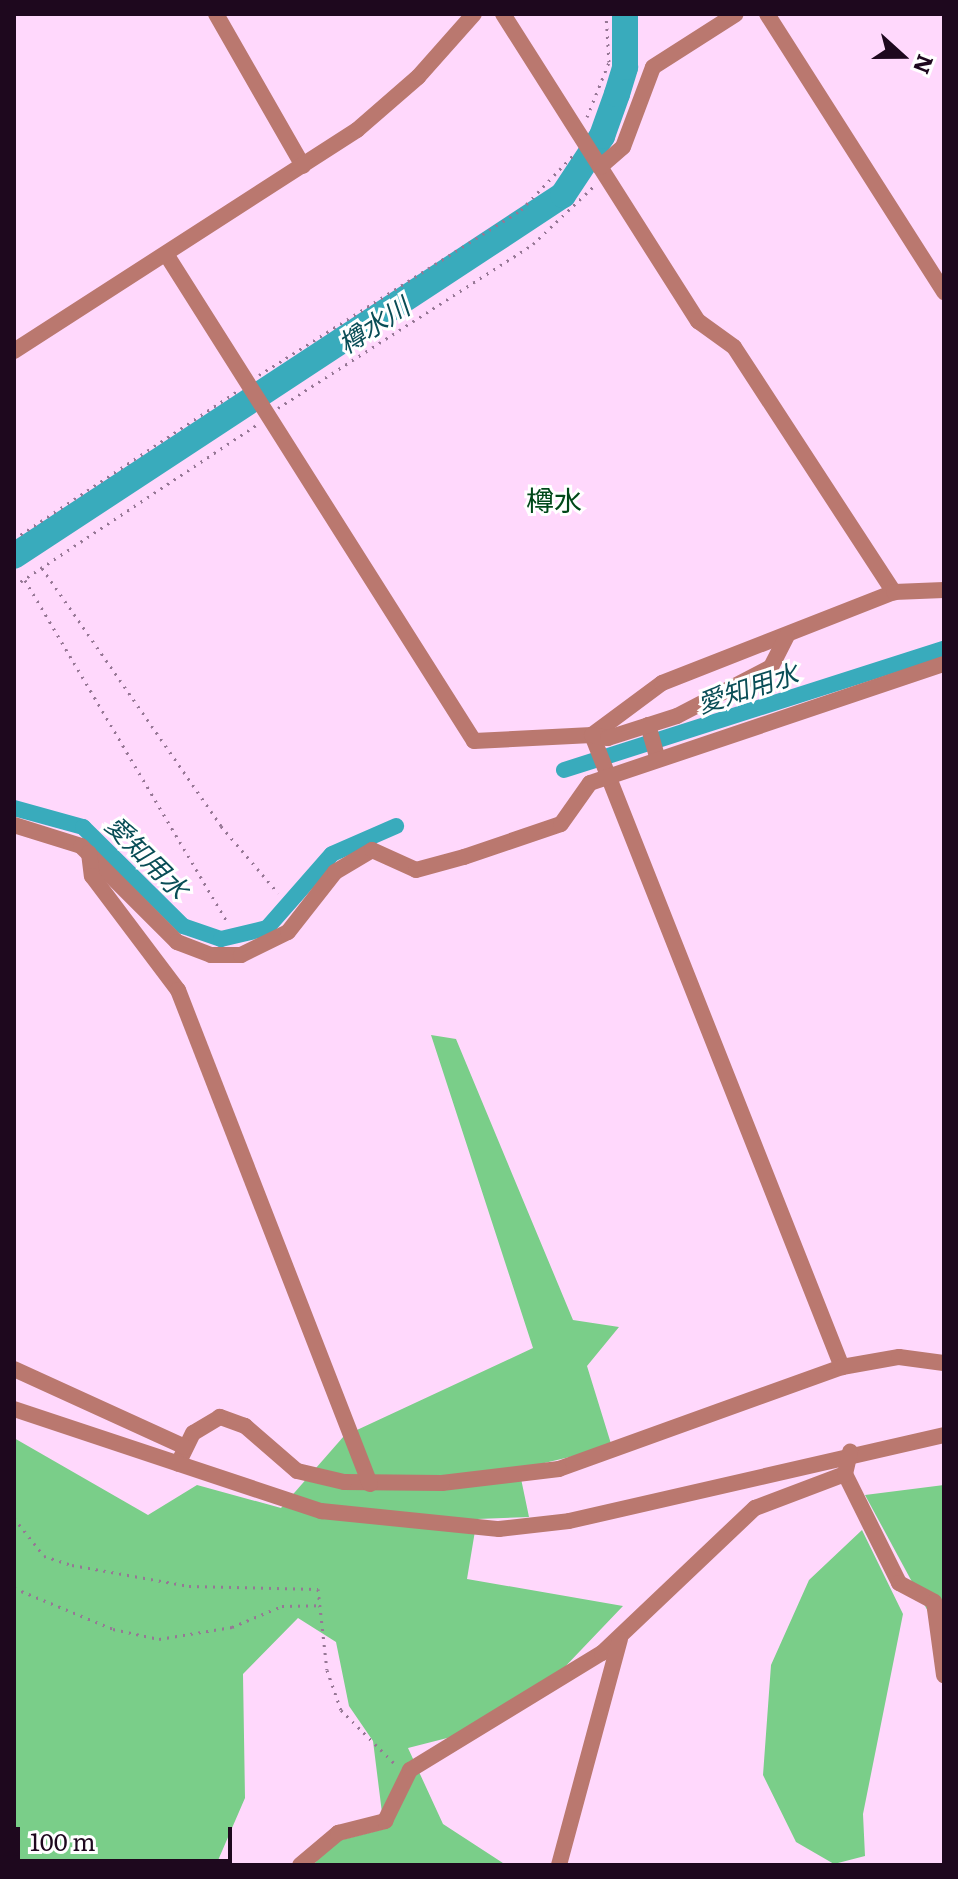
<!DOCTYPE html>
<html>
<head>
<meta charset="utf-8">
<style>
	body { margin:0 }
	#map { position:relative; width:958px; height:1879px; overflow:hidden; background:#ffd8fc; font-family:Literata,"Noto Sans JP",serif }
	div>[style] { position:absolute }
	.forest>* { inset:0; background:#7ace89 }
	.canal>* { height:16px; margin:-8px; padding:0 8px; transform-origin:8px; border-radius:8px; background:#39abbc }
	.river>* { height:26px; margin:-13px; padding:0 13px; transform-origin:13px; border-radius:13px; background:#39abbc }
	.path>* { height:3px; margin-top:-1.5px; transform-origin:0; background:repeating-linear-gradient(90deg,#967795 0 2px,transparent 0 8px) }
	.minor>* { height:16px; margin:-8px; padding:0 8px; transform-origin:8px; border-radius:8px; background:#ba786f }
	span { translate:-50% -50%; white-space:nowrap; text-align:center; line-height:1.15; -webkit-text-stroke:6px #fff; paint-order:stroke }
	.water-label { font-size:26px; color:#094d56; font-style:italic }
	.quarter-label { font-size:28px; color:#004819 }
	.frame { position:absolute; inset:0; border:16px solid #1e081e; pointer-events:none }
	.north { position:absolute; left:862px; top:16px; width:80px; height:80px; -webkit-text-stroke:6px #fff; paint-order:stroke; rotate:111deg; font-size:22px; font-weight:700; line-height:32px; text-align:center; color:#1e081e }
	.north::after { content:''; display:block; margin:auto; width:28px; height:36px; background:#1e081e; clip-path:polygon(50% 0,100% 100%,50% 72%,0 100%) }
	.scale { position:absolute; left:16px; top:1827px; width:216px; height:36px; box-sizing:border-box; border:4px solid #1e081e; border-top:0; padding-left:10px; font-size:24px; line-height:28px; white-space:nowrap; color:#1e081e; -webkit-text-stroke:6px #fff; paint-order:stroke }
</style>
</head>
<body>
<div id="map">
	<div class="forest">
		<i style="clip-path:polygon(431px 1035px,456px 1039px,573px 1320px,619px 1327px,587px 1366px,612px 1447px,519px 1469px,529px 1517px,477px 1519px,467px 1579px,623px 1606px,560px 1672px,455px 1736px,408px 1748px,443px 1824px,506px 1865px,313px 1865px,333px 1842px,384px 1829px,373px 1741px,349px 1706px,336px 1642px,298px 1618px,243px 1674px,245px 1798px,216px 1865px,14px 1865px,14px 1438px,148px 1515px,197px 1485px,281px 1508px,344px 1436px,533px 1348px)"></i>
		<i style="clip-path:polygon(944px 1485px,944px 1641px,865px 1495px)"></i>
		<i style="clip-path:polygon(862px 1530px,903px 1614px,863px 1814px,865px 1856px,834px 1864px,796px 1842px,763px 1775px,771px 1665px,809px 1580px)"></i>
	</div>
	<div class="canal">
		<i style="left:564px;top:770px;width:399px;rotate:-17.7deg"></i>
		<i style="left:14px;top:808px;width:72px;rotate:15.4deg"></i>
		<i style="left:83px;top:827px;width:141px;rotate:44.7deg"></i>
		<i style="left:183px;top:926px;width:40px;rotate:18.9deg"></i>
		<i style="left:221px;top:939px;width:47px;rotate:-13.4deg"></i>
		<i style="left:267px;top:928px;width:98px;rotate:-48.7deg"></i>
		<i style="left:332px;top:854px;width:70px;rotate:-23.6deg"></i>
	</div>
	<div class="river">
		<i style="left:14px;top:556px;width:657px;rotate:-33.33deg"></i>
		<i style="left:563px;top:195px;width:71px;rotate:-56.5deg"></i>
		<i style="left:602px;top:136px;width:45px;rotate:-70.3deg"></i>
		<i style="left:617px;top:94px;width:28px;rotate:-73deg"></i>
		<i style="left:625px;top:67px;width:53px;rotate:-90deg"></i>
	</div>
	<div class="path">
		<i style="left:587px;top:117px;width:59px;rotate:-68.2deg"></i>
		<i style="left:609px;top:62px;width:48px;rotate:-93.6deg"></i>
		<i style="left:259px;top:375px;width:310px;rotate:-32.2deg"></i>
		<i style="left:521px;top:210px;width:79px;rotate:-46.5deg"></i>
		<i style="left:278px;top:408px;width:303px;rotate:-32.7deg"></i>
		<i style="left:533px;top:244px;width:84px;rotate:-43.6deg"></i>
		<i style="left:14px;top:539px;width:268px;rotate:-33.5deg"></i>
		<i style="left:42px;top:568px;width:314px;rotate:55.2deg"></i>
		<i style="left:221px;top:826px;width:88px;rotate:49.6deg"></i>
		<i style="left:25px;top:580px;width:397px;rotate:59.4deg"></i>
		<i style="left:14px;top:586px;width:291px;rotate:-33.6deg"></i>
		<i style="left:14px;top:1518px;width:48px;rotate:51.7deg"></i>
		<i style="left:44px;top:1556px;width:29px;rotate:18deg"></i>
		<i style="left:72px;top:1565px;width:119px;rotate:10.2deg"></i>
		<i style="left:189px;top:1586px;width:129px;rotate:1.3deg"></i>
		<i style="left:318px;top:1589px;width:81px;rotate:83.7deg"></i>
		<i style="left:327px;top:1670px;width:42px;rotate:70.7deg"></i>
		<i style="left:341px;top:1710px;width:78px;rotate:45deg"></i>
		<i style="left:14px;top:1588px;width:107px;rotate:22.5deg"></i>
		<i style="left:113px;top:1629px;width:47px;rotate:12.3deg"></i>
		<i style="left:159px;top:1639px;width:74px;rotate:-9.3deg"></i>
		<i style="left:232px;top:1627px;width:54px;rotate:-22.8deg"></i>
		<i style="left:282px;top:1606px;width:39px;rotate:-1deg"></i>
	</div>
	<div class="minor">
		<i style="left:216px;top:14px;width:175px;rotate:60.2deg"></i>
		<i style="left:503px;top:14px;width:364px;rotate:57.6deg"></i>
		<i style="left:698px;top:321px;width:44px;rotate:35.8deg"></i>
		<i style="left:734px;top:347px;width:293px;rotate:56.9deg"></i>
		<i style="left:767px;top:14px;width:330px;rotate:57.5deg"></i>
		<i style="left:600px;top:167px;width:30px;rotate:-41deg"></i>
		<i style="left:623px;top:147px;width:85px;rotate:-69.4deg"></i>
		<i style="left:653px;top:67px;width:98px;rotate:-32.6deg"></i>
		<i style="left:166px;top:254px;width:576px;rotate:57.69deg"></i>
		<i style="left:474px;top:741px;width:118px;rotate:-2.9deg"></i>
		<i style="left:592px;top:735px;width:680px;rotate:68.42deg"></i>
		<i style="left:842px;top:1367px;width:301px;rotate:160.2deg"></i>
		<i style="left:559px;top:1469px;width:118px;rotate:173.2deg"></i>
		<i style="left:442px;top:1483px;width:98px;rotate:-179.4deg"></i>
		<i style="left:344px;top:1482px;width:48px;rotate:-166.8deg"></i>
		<i style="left:297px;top:1471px;width:69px;rotate:-139.1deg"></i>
		<i style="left:245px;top:1426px;width:27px;rotate:-160deg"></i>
		<i style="left:220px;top:1417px;width:31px;rotate:149deg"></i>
		<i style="left:193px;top:1433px;width:34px;rotate:116deg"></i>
		<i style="left:14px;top:351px;width:408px;rotate:-32.8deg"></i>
		<i style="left:357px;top:130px;width:81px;rotate:-41deg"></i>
		<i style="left:418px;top:77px;width:84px;rotate:-48.4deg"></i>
		<i style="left:648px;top:725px;width:33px;rotate:74deg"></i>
		<i style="left:592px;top:735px;width:87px;rotate:-36.6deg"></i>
		<i style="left:662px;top:683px;width:249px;rotate:-21.4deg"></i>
		<i style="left:894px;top:592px;width:50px;rotate:-2.3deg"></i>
		<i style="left:592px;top:735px;width:16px;rotate:11deg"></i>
		<i style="left:608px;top:738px;width:72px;rotate:-17.7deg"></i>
		<i style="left:677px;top:716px;width:106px;rotate:-27.5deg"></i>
		<i style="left:771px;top:667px;width:35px;rotate:-63deg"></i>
		<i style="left:14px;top:825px;width:70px;rotate:17.4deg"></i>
		<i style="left:81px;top:846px;width:136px;rotate:45deg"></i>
		<i style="left:177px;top:942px;width:36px;rotate:21deg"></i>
		<i style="left:211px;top:955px;width:30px"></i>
		<i style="left:241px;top:955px;width:52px;rotate:-26.1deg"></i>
		<i style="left:288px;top:932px;width:76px;rotate:-51.9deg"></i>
		<i style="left:335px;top:872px;width:43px;rotate:-30.7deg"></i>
		<i style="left:372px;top:850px;width:48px;rotate:24.4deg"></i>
		<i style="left:416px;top:870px;width:50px;rotate:-15.2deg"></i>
		<i style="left:464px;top:857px;width:102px;rotate:-18.8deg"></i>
		<i style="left:561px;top:824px;width:50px;rotate:-54.7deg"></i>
		<i style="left:590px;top:783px;width:373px;rotate:-18.6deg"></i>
		<i style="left:89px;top:853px;width:23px;rotate:83deg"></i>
		<i style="left:92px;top:876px;width:143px;rotate:53deg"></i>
		<i style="left:178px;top:990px;width:530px;rotate:68.76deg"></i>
		<i style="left:842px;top:1367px;width:58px;rotate:-10deg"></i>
		<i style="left:899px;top:1357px;width:45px;rotate:7.6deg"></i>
		<i style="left:14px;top:1369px;width:188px;rotate:24.5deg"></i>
		<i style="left:14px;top:1409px;width:324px;rotate:18.4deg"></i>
		<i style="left:321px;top:1511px;width:179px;rotate:5.8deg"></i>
		<i style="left:499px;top:1529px;width:70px;rotate:-6.5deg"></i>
		<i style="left:569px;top:1521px;width:385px;rotate:-12.9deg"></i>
		<i style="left:845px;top:1474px;width:122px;rotate:63.6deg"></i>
		<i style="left:899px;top:1583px;width:40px;rotate:28deg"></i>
		<i style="left:934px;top:1602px;width:74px;rotate:82.2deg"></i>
		<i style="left:300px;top:1865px;width:50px;rotate:-40.1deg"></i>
		<i style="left:338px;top:1833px;width:49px;rotate:-14.3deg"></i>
		<i style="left:385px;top:1821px;width:57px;rotate:-63.9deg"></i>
		<i style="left:410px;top:1770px;width:225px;rotate:-31.4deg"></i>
		<i style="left:602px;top:1653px;width:211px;rotate:-43.5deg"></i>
		<i style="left:755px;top:1508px;width:96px;rotate:-20.7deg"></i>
		<i style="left:845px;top:1474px;width:23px;rotate:-77deg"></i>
		<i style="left:559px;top:1865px;width:234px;rotate:-74.9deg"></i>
	</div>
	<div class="water-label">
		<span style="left:373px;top:324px;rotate:-33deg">樽水川</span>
		<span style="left:747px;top:687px;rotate:-18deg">愛知用水</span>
		<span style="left:148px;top:856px;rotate:45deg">愛知用水</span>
	</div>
	<div class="quarter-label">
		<span style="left:554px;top:499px">樽水</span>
	</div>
	<div class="frame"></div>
	<div class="north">N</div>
	<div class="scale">100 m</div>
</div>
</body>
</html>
